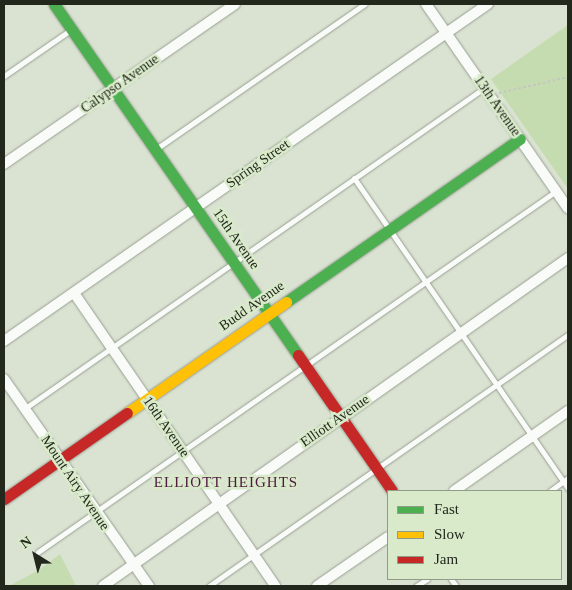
<!DOCTYPE html>
<html>
<head>
<meta charset="utf-8">
<style>
	body { margin:0 }
	#map { position:relative; width:572px; height:590px; overflow:hidden; background:#dae3d2; font-family:"Times New Roman",serif }
	div>[style] { position:absolute }
	.green>* { inset:0; background:#c5dbb0 }
	.path>* { height:2px; margin-top:-1px; transform-origin:0; background:repeating-linear-gradient(90deg,#c3c6c1 0 2.5px,transparent 0 5px) }
	.roads { filter:drop-shadow(0 0 1px #999f93) drop-shadow(0 0 1px #999f93) }
	.lane>* { height:5px; margin:-2.5px; padding:0 2.5px; transform-origin:2.5px; border-radius:2.5px; background:#f9fbf8 }
	.street>* { height:10px; margin:-5px; padding:0 5px; transform-origin:5px; border-radius:5px; background:#f9fbf8 }
	.fast>* { height:11px; margin:-5.5px; padding:0 5.5px; transform-origin:5.5px; border-radius:5.5px; background:#4caf50 }
	.slow>* { height:11px; margin:-5.5px; padding:0 5.5px; transform-origin:5.5px; border-radius:5.5px; background:#ffc107 }
	.jam>* { height:11px; margin:-5.5px; padding:0 5.5px; transform-origin:5.5px; border-radius:5.5px; background:#c62828 }
	span { translate:-50% -50%; white-space:nowrap; text-align:center; line-height:1.15; -webkit-text-stroke:5px #d9eacb; paint-order:stroke }
	.street-label { font-size:14px; color:#22281c }
	.neighbourhood-label { font-size:15px; color:#501741; letter-spacing:1px }
	.frame { position:absolute; inset:0; border:5px solid #22281c; pointer-events:none }
	.legend { position:absolute; left:387px; top:490px; width:175px; height:90px; box-sizing:border-box; background:#d9eacb; border:1px solid #909c85; margin:0; padding:6px 9px; list-style:none; font-size:15px; color:#22281c }
	.legend li { display:flex; align-items:center; gap:10px; height:25px }
	.legend b { width:25px; border:1px solid #909c85 }
	.north { position:absolute; left:10px; top:530px; width:50px; height:50px; -webkit-text-stroke:4px #d9eacb; paint-order:stroke; rotate:324deg; font-size:14px; font-weight:700; line-height:20px; text-align:center; color:#22281c }
	.north::after { content:''; display:block; margin:auto; width:18px; height:22px; background:#22281c; clip-path:polygon(50% 0,100% 100%,50% 72%,0 100%) }
</style>
</head>
<body>
<div id="map">
	<div class="green">
		<i style="clip-path:polygon(568px 25px,568px 189px,491px 79px)"></i>
		<i style="clip-path:polygon(60px 554px,76px 586px,9px 586px,39px 570px)"></i>
	</div>
	<div class="path">
		<i style="left:499px;top:93px;width:71px;rotate:-13.1deg"></i>
	</div>
	<div class="roads">
		<div class="lane">
			<i style="left:4px;top:76px;width:79px;rotate:-34.7deg"></i>
			<i style="left:156px;top:149px;width:254px;rotate:-34.8deg"></i>
			<i style="left:354px;top:178px;width:377px;rotate:55.4deg"></i>
			<i style="left:24px;top:409px;width:561px;rotate:-34.91deg"></i>
			<i style="left:550px;top:491px;width:22px;rotate:-36deg"></i>
			<i style="left:38px;top:552px;width:631px;rotate:-34.87deg"></i>
			<i style="left:451px;top:579px;width:9px;rotate:54deg"></i>
			<i style="left:209px;top:586px;width:438px;rotate:-35deg"></i>
			<i style="left:416px;top:586px;width:13px;rotate:-32deg"></i>
		</div>
		<div class="street">
			<i style="left:426px;top:4px;width:249px;rotate:55.2deg"></i>
			<i style="left:4px;top:164px;width:281px;rotate:-34.7deg"></i>
			<i style="left:74px;top:293px;width:355px;rotate:55.5deg"></i>
			<i style="left:4px;top:341px;width:590px;rotate:-34.85deg"></i>
			<i style="left:4px;top:379px;width:253px;rotate:55deg"></i>
			<i style="left:454px;top:491px;width:139px;rotate:-35.1deg"></i>
			<i style="left:103px;top:586px;width:569px;rotate:-35.2deg"></i>
			<i style="left:317px;top:586px;width:86px;rotate:-34.6deg"></i>
		</div>
		<div class="fast">
			<i style="left:54px;top:4px;width:427px;rotate:55.2deg"></i>
			<i style="left:286px;top:302px;width:285px;rotate:-34.9deg"></i>
		</div>
		<div class="slow">
			<i style="left:127px;top:413px;width:194px;rotate:-34.9deg"></i>
		</div>
		<div class="jam">
			<i style="left:298px;top:355px;width:165px;rotate:55.3deg"></i>
			<i style="left:4px;top:499px;width:150px;rotate:-35deg"></i>
		</div>
	</div>
	<div class="street-label">
		<span style="left:120px;top:84px;rotate:-35deg">Calypso Avenue</span>
		<span style="left:497px;top:106px;rotate:55deg">13th Avenue</span>
		<span style="left:258px;top:164px;rotate:-35deg">Spring Street</span>
		<span style="left:236px;top:239px;rotate:55deg">15th Avenue</span>
		<span style="left:252px;top:306px;rotate:-35deg">Budd Avenue</span>
		<span style="left:335px;top:421px;rotate:-35deg">Elliott Avenue</span>
		<span style="left:166px;top:427px;rotate:55deg">16th Avenue</span>
		<span style="left:75px;top:483px;rotate:56deg">Mount Airy Avenue</span>
	</div>
	<div class="neighbourhood-label">
		<span style="left:226px;top:483px">ELLIOTT HEIGHTS</span>
	</div>
	<div class="frame"></div>
	<ul class="legend">
	<li><b style="height:6px;background:#4caf50"></b>Fast</li>
	<li><b style="height:6px;background:#ffc107"></b>Slow</li>
	<li><b style="height:6px;background:#c62828"></b>Jam</li>
	</ul>
	<div class="north">N</div>
</div>
</body>
</html>
